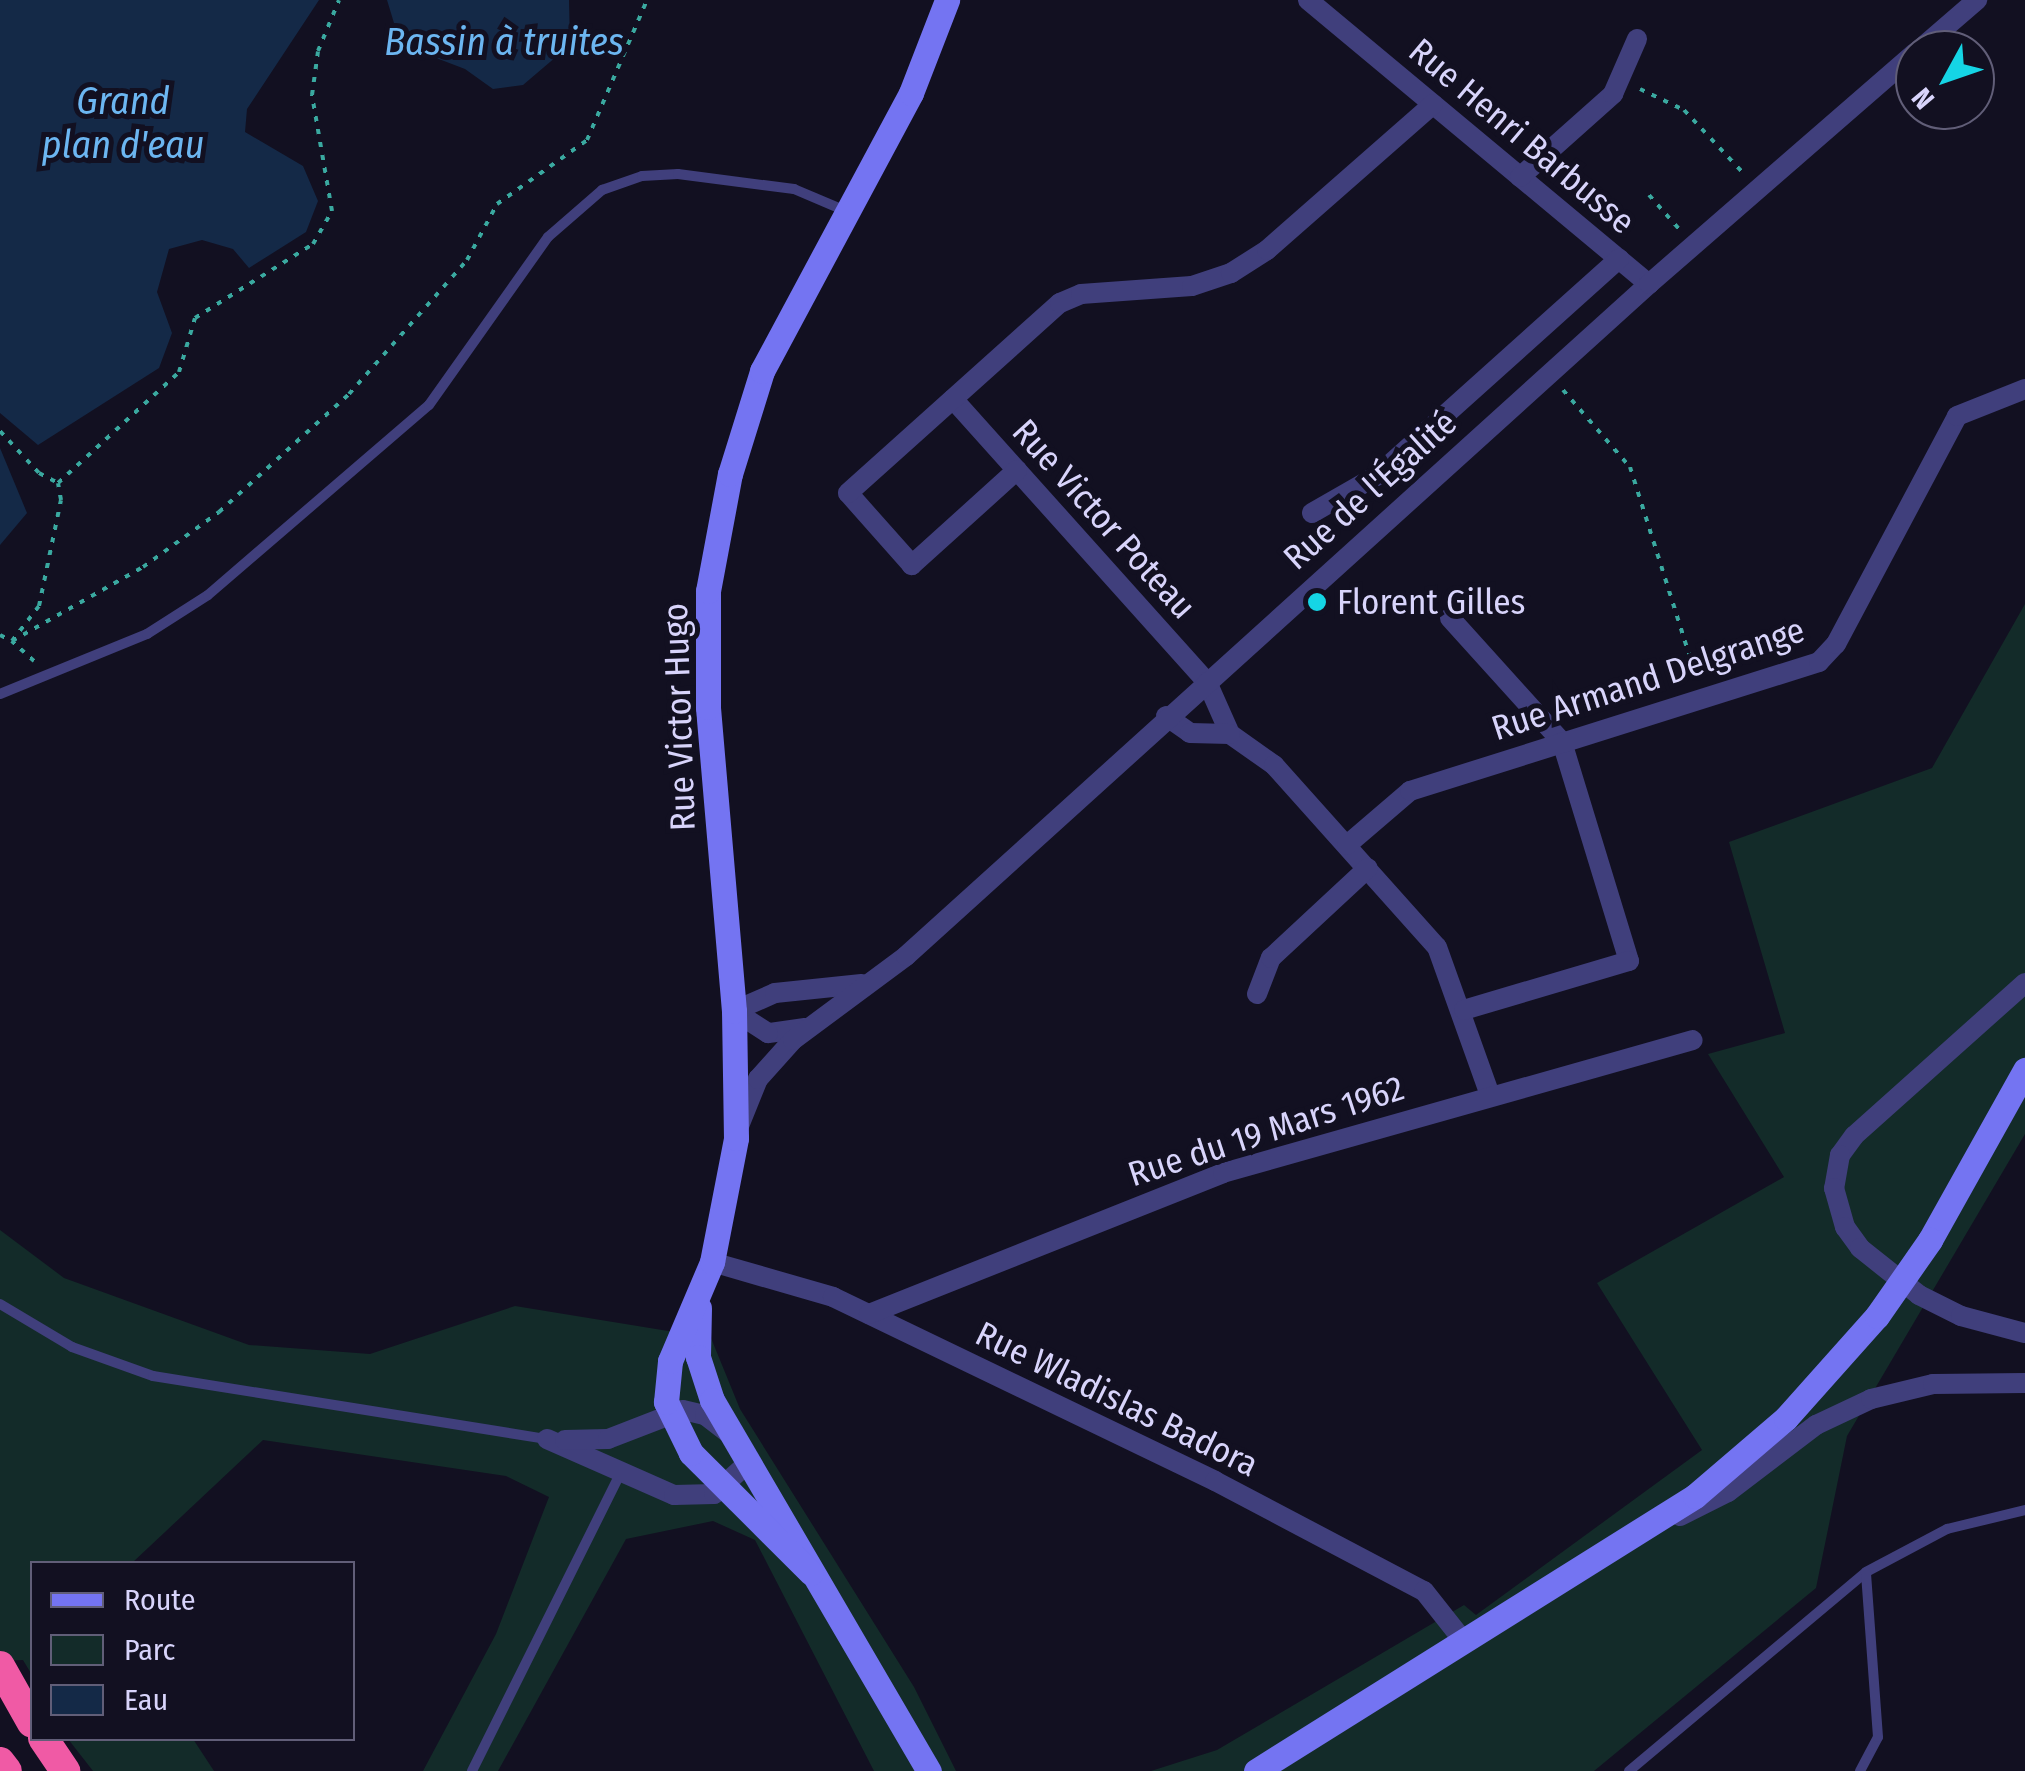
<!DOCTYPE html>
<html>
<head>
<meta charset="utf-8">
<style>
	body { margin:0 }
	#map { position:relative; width:2025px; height:1771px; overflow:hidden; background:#121021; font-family:"Fira Sans Condensed",sans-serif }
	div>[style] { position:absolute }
	.green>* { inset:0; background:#132b29 }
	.water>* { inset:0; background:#142947 }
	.path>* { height:4px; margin-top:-2px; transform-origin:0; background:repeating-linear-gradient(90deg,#3aa9a0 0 5px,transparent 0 13px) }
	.lane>* { height:10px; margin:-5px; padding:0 5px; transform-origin:5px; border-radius:5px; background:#403f7c }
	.street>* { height:20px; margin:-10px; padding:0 10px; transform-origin:10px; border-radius:10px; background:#403f7c }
	.secondary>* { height:25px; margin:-12.5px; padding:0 12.5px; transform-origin:12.5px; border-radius:12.5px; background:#7474f2 }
	.highway>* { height:30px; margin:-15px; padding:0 15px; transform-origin:15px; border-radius:15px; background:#f05aa5 }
	.secondary-bridge>* { height:25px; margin:-12.5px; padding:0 12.5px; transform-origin:12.5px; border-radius:12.5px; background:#7474f2 }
	.dots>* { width:28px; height:28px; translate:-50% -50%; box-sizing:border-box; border:5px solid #121021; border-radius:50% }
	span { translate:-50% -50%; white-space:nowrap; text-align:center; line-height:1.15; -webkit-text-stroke:10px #121021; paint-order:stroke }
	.street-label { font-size:35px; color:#d8d4fb }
	.poi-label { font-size:35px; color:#d8d4fb }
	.left { translate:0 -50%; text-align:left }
	.water-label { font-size:38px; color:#6cb6f1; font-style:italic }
	.legend { position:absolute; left:30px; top:1561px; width:325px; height:180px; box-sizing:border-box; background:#121021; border:2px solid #615e78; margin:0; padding:12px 18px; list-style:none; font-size:30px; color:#d8d4fb }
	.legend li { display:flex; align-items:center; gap:20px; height:50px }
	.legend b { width:50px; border:2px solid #615e78 }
	.north { position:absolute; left:1895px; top:30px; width:100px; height:100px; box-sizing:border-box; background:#121021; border:2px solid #615e78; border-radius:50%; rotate:230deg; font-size:28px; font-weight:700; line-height:40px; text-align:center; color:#d8d4fb }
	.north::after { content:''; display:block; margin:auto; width:35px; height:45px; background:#15d5e5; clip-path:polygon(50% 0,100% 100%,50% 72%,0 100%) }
</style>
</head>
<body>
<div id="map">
	<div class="green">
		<i style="clip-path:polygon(2025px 604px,2025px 1134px,1847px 1436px,1816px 1588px,1594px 1771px,1151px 1771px,1217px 1750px,1464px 1605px,1476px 1615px,1702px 1450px,1597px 1283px,1784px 1177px,1708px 1054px,1785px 1033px,1729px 842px,1932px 768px)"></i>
		<i style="clip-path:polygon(0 1230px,64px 1278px,249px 1345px,370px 1354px,515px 1306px,711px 1338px,740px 1409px,914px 1687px,956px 1771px,874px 1771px,755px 1540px,713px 1521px,626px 1539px,498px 1771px,423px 1771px,496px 1634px,549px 1497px,506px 1476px,263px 1440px,132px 1563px,32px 1564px,32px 1675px,23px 1660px,0 1661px)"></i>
		<i style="clip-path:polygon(68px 1739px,193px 1739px,214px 1771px,93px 1771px)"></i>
	</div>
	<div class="water">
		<i style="clip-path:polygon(0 0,319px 0,247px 109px,245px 132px,303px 166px,318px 201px,306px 232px,249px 268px,233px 249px,202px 240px,169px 249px,157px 292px,172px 333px,159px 368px,38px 445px,0 413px)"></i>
		<i style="clip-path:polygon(387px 0,569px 0,570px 45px,523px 85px,493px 89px,465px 69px,423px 53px,394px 23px)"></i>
		<i style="clip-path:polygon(0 448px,27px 513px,0 545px)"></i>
	</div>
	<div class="path">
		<i style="left:1640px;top:89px;width:49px;rotate:25.5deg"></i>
		<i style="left:1684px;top:110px;width:88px;rotate:46.8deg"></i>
		<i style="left:1649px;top:195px;width:47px;rotate:48.5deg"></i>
		<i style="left:1563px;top:390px;width:102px;rotate:49deg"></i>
		<i style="left:1630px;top:467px;width:219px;rotate:72.5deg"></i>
		<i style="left:0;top:431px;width:57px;rotate:47.1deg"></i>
		<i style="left:39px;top:473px;width:21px;rotate:28deg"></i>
		<i style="left:0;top:635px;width:13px;rotate:27deg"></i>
		<i style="left:12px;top:641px;width:150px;rotate:-29.5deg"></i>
		<i style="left:143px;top:567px;width:94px;rotate:-35.9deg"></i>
		<i style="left:219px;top:512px;width:176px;rotate:-42.2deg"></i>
		<i style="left:349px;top:394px;width:179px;rotate:-48.6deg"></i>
		<i style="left:467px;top:260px;width:64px;rotate:-61.8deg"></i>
		<i style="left:497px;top:204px;width:110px;rotate:-35.4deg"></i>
		<i style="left:587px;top:140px;width:152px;rotate:-66.8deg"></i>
		<i style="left:34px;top:661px;width:30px;rotate:-138deg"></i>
		<i style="left:12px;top:641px;width:44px;rotate:-52.4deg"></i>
		<i style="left:39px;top:606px;width:108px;rotate:-78.3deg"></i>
		<i style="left:61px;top:500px;width:17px;rotate:-100deg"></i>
		<i style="left:58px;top:483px;width:164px;rotate:-42.5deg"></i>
		<i style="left:179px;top:372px;width:56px;rotate:-73.5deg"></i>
		<i style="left:195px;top:318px;width:139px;rotate:-32.1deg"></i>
		<i style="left:313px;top:244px;width:38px;rotate:-60deg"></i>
		<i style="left:332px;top:211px;width:118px;rotate:-99.8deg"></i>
		<i style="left:312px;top:95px;width:44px;rotate:-82.2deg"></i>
		<i style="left:318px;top:51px;width:55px;rotate:-67.6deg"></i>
	</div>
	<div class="lane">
		<i style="left:0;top:694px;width:159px;rotate:-22.2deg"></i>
		<i style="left:147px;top:634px;width:72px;rotate:-32.6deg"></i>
		<i style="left:208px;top:595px;width:291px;rotate:-40.7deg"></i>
		<i style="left:429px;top:405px;width:206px;rotate:-54.7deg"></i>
		<i style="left:548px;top:237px;width:72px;rotate:-41deg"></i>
		<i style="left:602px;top:190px;width:42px;rotate:-19.3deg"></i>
		<i style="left:642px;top:176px;width:36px;rotate:-3deg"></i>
		<i style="left:678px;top:174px;width:117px;rotate:7.4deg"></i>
		<i style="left:794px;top:189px;width:56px;rotate:22.9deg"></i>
		<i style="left:0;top:1304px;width:84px;rotate:30.8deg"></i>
		<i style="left:72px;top:1347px;width:86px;rotate:19.7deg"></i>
		<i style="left:153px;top:1376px;width:399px;rotate:9.1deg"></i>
		<i style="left:472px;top:1771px;width:334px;rotate:-63.5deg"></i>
		<i style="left:1629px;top:1771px;width:309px;rotate:-40deg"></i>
		<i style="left:1866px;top:1572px;width:92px;rotate:-28deg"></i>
		<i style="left:1947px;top:1529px;width:80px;rotate:-13.7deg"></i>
		<i style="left:1860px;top:1771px;width:38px;rotate:-62deg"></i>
		<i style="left:1878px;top:1737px;width:165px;rotate:-94.2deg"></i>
	</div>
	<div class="street">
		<i style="left:1308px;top:0;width:444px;rotate:39.8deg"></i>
		<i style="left:1919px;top:50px;width:77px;rotate:-40.8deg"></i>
		<i style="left:1520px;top:177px;width:125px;rotate:-41.7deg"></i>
		<i style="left:1613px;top:94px;width:60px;rotate:-66.4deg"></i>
		<i style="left:953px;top:399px;width:380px;rotate:48.1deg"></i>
		<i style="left:1207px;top:682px;width:57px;rotate:66.1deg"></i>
		<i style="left:1230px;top:734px;width:54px;rotate:35.2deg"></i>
		<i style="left:1274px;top:765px;width:244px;rotate:48.2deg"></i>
		<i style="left:1437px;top:947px;width:157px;rotate:70.3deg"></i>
		<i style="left:1017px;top:470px;width:142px;rotate:137.9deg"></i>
		<i style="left:912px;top:565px;width:96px;rotate:-131.6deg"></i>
		<i style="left:848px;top:493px;width:285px;rotate:-41.9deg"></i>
		<i style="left:1060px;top:303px;width:23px;rotate:-23deg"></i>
		<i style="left:1081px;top:294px;width:111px;rotate:-4.1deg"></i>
		<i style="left:1192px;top:286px;width:41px;rotate:-18.4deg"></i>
		<i style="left:1231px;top:273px;width:43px;rotate:-32.6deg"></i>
		<i style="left:1267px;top:250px;width:221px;rotate:-41.3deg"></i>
		<i style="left:1312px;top:513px;width:76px;rotate:-29.9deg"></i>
		<i style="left:1378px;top:475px;width:324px;rotate:-41.9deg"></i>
		<i style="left:1450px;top:618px;width:167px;rotate:47.9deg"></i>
		<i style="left:1562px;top:742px;width:229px;rotate:73deg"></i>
		<i style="left:1629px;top:961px;width:172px;rotate:163.5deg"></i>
		<i style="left:1166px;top:716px;width:29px;rotate:35deg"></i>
		<i style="left:1190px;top:733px;width:40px;rotate:1.4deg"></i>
		<i style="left:1347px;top:845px;width:83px;rotate:-40.6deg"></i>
		<i style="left:1410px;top:791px;width:429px;rotate:-17.5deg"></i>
		<i style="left:1819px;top:662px;width:25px;rotate:-47deg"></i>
		<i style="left:1836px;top:644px;width:258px;rotate:-62deg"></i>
		<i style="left:1957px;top:416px;width:73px;rotate:-21.7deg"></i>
		<i style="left:2025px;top:983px;width:229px;rotate:138.2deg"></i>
		<i style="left:1854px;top:1136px;width:24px;rotate:126deg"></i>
		<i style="left:1840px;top:1155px;width:34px;rotate:100deg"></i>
		<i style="left:1834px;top:1188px;width:41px;rotate:74.2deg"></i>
		<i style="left:1845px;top:1227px;width:26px;rotate:54deg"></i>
		<i style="left:1860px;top:1248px;width:75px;rotate:38.5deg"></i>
		<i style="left:1919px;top:1295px;width:47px;rotate:26.6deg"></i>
		<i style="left:1961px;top:1316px;width:66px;rotate:14.9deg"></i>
		<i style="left:1257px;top:994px;width:39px;rotate:-69deg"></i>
		<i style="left:1271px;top:958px;width:132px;rotate:-42.9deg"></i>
		<i style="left:805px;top:1028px;width:37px;rotate:172deg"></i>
		<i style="left:768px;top:1033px;width:40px;rotate:-147.1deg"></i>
		<i style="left:734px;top:1011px;width:45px;rotate:-23.7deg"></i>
		<i style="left:775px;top:993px;width:87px;rotate:-5.9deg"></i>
		<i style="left:739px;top:1126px;width:51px;rotate:-68deg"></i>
		<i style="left:758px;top:1079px;width:52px;rotate:-48.1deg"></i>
		<i style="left:793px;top:1040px;width:141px;rotate:-36.6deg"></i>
		<i style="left:906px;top:956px;width:1002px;rotate:-42.13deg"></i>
		<i style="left:1649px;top:284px;width:352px;rotate:-41deg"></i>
		<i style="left:712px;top:1262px;width:126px;rotate:16.1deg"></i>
		<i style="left:833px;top:1297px;width:424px;rotate:25.7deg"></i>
		<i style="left:1215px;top:1481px;width:236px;rotate:27.8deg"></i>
		<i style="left:1424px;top:1591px;width:66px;rotate:51.7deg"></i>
		<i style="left:869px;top:1314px;width:381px;rotate:-21.7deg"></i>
		<i style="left:1223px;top:1173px;width:488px;rotate:-15.8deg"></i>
		<i style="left:547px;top:1439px;width:139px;rotate:23.8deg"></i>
		<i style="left:674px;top:1495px;width:40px;rotate:-1.4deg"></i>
		<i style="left:714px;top:1494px;width:46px;rotate:-42.4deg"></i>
		<i style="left:565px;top:1440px;width:43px;rotate:-1.3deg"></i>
		<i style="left:608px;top:1439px;width:80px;rotate:-21.1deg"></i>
		<i style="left:683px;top:1410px;width:23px;rotate:13deg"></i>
		<i style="left:705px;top:1415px;width:28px;rotate:38deg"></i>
		<i style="left:1680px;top:1516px;width:54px;rotate:-26.6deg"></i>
		<i style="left:1728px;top:1492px;width:111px;rotate:-37.3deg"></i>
		<i style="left:1816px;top:1425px;width:61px;rotate:-25.3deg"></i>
		<i style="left:1871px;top:1399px;width:64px;rotate:-13.6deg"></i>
		<i style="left:1933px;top:1384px;width:92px;rotate:-0.6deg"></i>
	</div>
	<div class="secondary">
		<i style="left:1930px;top:1240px;width:195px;rotate:-60.8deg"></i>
		<i style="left:699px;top:1308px;width:49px;rotate:91.2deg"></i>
		<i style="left:698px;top:1357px;width:45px;rotate:72deg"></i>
		<i style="left:712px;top:1400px;width:430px;rotate:59.7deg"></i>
		<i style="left:811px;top:1573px;width:170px;rotate:-135deg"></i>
		<i style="left:691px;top:1453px;width:57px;rotate:-116.1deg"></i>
		<i style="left:666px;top:1402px;width:41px;rotate:-84.4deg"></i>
		<i style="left:670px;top:1361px;width:108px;rotate:-67deg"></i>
		<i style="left:712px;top:1262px;width:126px;rotate:-79deg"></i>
		<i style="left:736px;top:1138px;width:127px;rotate:-90.9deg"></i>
		<i style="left:734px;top:1011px;width:305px;rotate:-94.9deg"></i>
		<i style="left:708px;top:707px;width:116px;rotate:-90deg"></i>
		<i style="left:708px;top:591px;width:119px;rotate:-79.4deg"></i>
		<i style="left:730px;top:474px;width:108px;rotate:-72.7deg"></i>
		<i style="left:762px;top:371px;width:315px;rotate:-61.8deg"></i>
		<i style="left:911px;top:93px;width:100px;rotate:-68.8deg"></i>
		<i style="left:1256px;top:1771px;width:518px;rotate:-32.06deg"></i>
		<i style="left:1695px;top:1496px;width:120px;rotate:-40.6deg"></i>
		<i style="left:1786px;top:1418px;width:137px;rotate:-48.3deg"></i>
	</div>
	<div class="highway">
		<i style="left:0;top:1666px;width:65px;rotate:60.7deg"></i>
		<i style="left:43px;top:1738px;width:40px;rotate:56deg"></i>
		<i style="left:0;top:1762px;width:11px;rotate:52deg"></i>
	</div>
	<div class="secondary-bridge">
		<i style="left:1877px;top:1316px;width:93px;rotate:-55.1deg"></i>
	</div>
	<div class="dots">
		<i style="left:1317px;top:602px;background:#15d5e5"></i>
	</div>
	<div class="street-label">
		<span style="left:1522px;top:136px;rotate:40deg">Rue Henri Barbusse</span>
		<span style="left:1370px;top:490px;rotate:-42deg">Rue de l'Égalité</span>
		<span style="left:1104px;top:519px;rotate:48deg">Rue Victor Poteau</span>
		<span style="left:1648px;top:679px;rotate:-18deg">Rue Armand Delgrange</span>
		<span style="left:679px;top:717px;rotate:-92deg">Rue Victor Hugo</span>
		<span style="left:1266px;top:1131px;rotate:-18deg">Rue du 19 Mars 1962</span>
		<span style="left:1117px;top:1399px;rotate:26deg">Rue Wladislas Badora</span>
	</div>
	<div class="poi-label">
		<span class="left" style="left:1337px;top:602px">Florent Gilles</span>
	</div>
	<div class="water-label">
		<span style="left:504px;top:43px">Bassin à truites</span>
		<span style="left:123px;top:124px">Grand<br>plan d'eau</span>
	</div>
	<ul class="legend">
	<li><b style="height:12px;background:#7474f2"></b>Route</li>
	<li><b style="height:28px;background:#132b29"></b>Parc</li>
	<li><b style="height:28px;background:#142947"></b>Eau</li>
	</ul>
	<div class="north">N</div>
</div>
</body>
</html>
